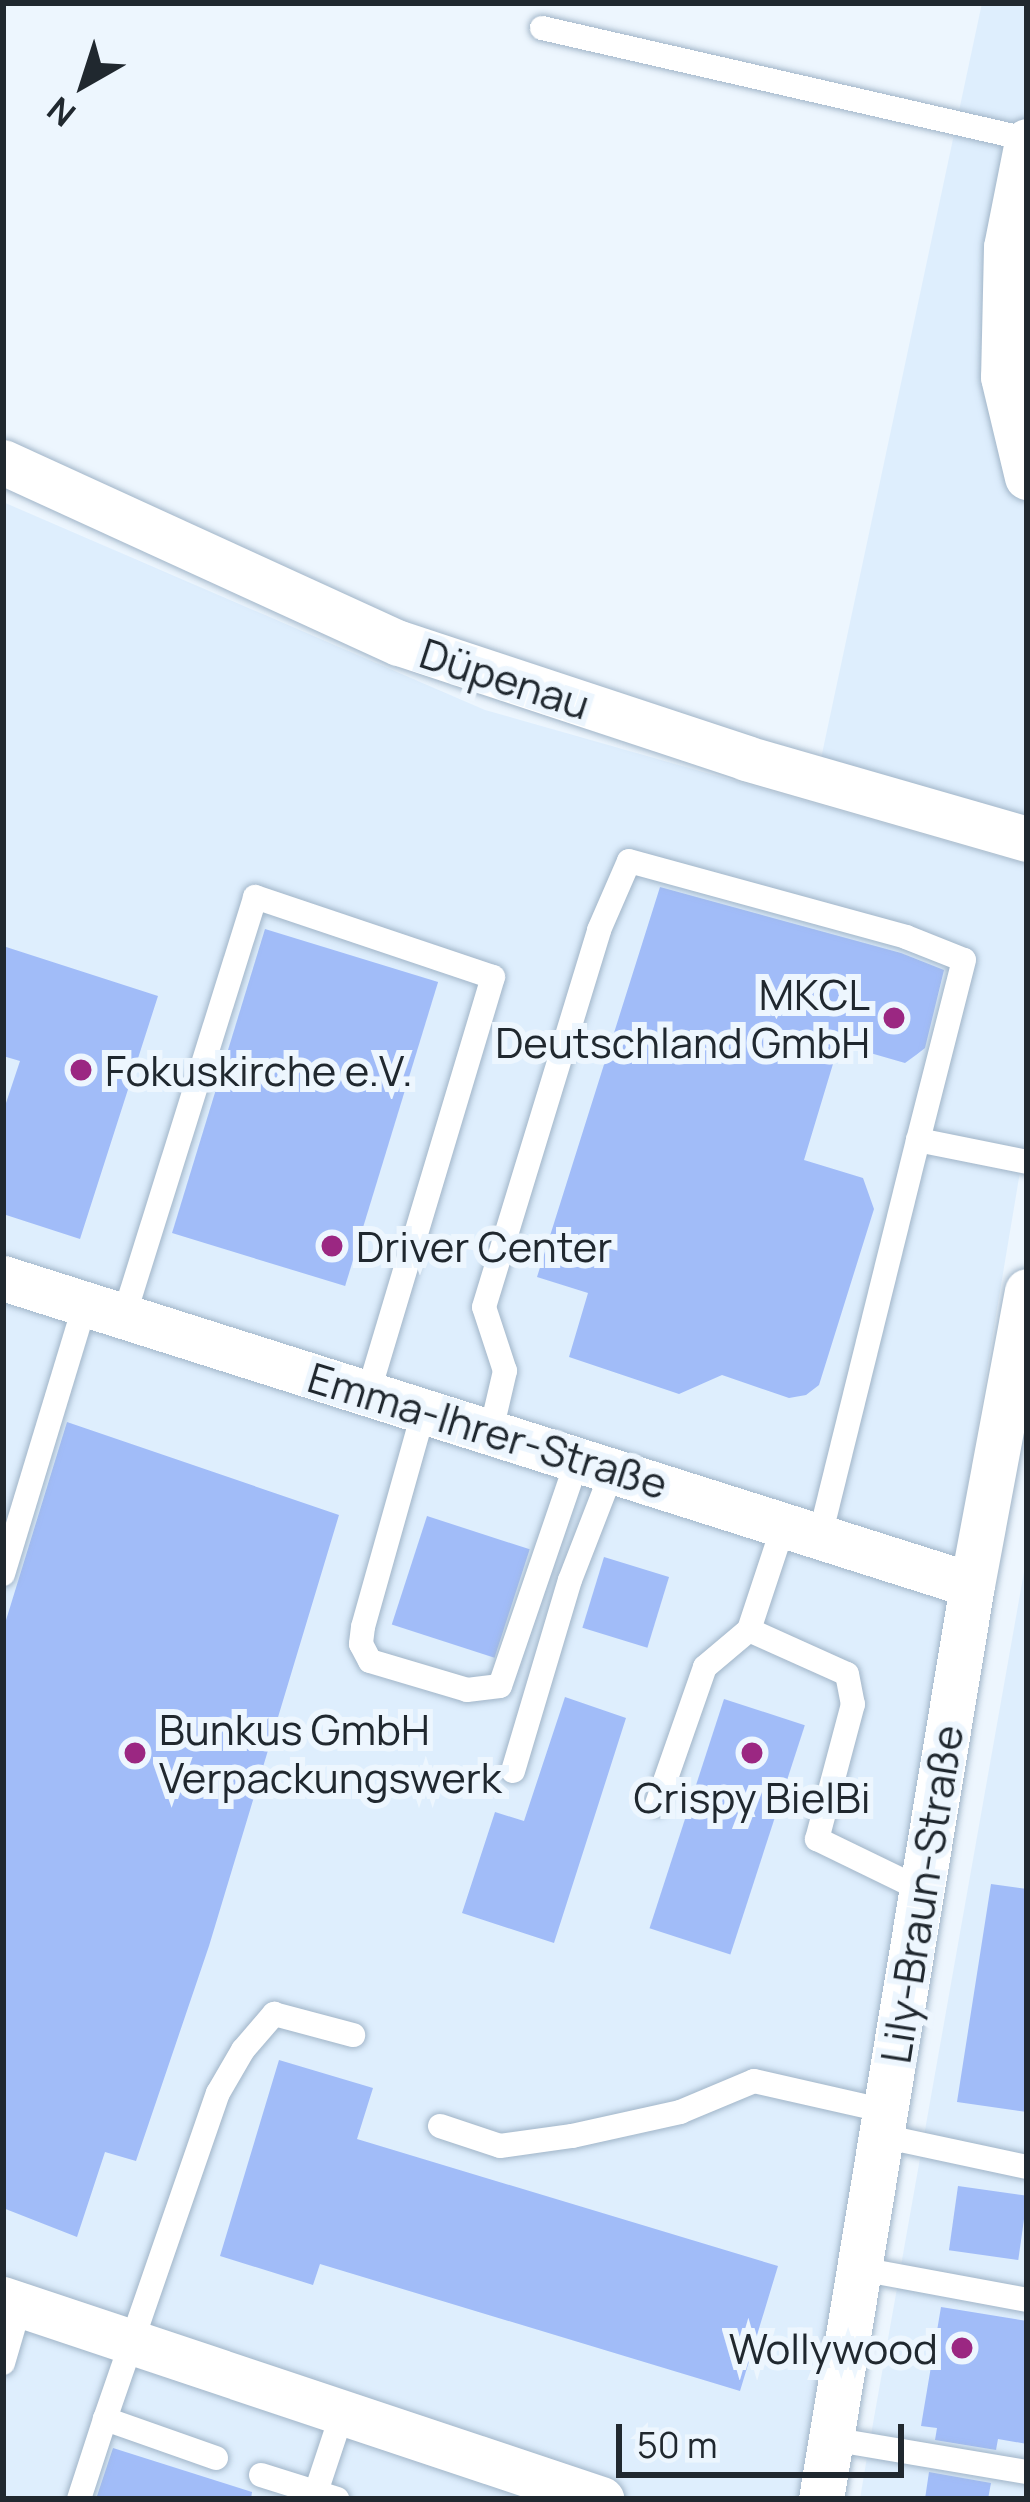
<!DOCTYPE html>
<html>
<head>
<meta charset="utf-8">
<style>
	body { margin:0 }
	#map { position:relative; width:1030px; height:2502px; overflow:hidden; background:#edf6fe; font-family:Manrope,sans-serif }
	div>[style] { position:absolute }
	.built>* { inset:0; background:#deeefd }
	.building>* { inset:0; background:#a1bcf8; transform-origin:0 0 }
	.roads { filter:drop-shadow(0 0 3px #a1b5c8) drop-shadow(0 0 3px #a1b5c8) }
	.service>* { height:24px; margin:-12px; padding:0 12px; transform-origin:12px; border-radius:12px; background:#fff }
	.minor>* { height:45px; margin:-22.5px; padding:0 22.5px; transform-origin:22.5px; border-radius:22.5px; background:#fff }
	.dots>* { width:33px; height:33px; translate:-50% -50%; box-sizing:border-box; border:6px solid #edf6fe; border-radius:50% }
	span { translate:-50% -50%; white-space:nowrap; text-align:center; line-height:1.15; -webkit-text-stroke:12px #edf6fe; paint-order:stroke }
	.street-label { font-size:42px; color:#20282f }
	.poi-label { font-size:42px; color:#20282f }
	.right { translate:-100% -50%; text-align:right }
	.left { translate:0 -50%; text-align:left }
	.frame { position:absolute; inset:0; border:6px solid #20282f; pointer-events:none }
	.north { position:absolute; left:24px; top:24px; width:120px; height:120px; -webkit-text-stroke:9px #edf6fe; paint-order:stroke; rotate:219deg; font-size:33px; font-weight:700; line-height:48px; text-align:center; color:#20282f }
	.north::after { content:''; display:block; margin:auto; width:42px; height:54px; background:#20282f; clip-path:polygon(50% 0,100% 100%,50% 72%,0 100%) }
	.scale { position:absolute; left:616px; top:2424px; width:288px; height:54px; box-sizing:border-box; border:6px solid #20282f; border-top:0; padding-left:15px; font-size:36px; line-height:42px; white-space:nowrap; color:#20282f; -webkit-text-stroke:9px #edf6fe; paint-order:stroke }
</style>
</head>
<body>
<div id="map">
	<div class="built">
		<i style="clip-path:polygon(982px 3px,1027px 3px,1027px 819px,819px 768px)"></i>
		<i style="clip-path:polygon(3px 502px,485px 710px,1027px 864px,1027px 1130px,806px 2450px,814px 2499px,3px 2499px)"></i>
		<i style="clip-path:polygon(1027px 1555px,1027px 2499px,860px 2499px,866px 2463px)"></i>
	</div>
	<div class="building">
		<i style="clip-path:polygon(660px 887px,901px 953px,944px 970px,925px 1048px,916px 1055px,905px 1063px,839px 1044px,804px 1160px,863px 1178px,874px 1209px,819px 1385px,806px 1395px,789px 1398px,722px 1375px,679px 1394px,569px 1357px,588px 1293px,537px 1277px)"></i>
		<i style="left:265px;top:929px;width:181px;height:318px;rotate:17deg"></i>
		<i style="clip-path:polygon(3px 946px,158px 996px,80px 1239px,3px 1214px,3px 1112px,20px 1061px,3px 1056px)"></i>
		<i style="clip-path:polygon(67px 1422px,339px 1515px,209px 1946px,136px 2161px,105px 2152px,77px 2237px,3px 2208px,3px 1630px)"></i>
		<i style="left:427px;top:1516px;width:108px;height:114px;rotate:18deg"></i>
		<i style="left:604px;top:1557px;width:68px;height:74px;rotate:17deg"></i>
		<i style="clip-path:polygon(565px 1697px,626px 1718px,554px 1943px,462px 1913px,495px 1812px,524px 1821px)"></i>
		<i style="left:724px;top:1699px;width:85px;height:241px;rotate:18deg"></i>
		<i style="clip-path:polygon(991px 1884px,1027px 1889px,1027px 2112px,957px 2102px)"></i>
		<i style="clip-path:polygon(279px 2060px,373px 2088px,357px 2139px,778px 2266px,740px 2391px,320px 2264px,313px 2285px,220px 2256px)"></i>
		<i style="left:958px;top:2186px;width:70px;height:65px;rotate:8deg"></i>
		<i style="clip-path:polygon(941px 2307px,1027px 2321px,1027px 2444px,998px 2439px,996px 2450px,935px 2440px,937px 2428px,921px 2426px)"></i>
		<i style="clip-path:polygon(113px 2448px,252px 2492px,251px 2499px,96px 2499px)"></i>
		<i style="clip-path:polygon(929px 2472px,991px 2483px,988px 2499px,925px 2499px)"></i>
	</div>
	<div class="roads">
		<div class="service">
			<i style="left:542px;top:28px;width:498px;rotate:12.9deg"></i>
			<i style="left:124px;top:1316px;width:439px;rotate:-72.6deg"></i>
			<i style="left:255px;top:897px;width:251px;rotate:18.6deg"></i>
			<i style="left:493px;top:977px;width:434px;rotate:106.7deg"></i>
			<i style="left:424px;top:1410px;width:225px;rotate:105.7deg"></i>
			<i style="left:363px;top:1627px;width:17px;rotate:97deg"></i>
			<i style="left:361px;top:1644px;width:19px;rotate:62deg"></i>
			<i style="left:370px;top:1661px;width:101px;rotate:16.6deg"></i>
			<i style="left:467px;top:1690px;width:33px;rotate:-7deg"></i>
			<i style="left:500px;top:1686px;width:241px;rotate:-71.1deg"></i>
			<i style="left:491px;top:1431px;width:62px;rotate:-76.9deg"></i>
			<i style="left:505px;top:1371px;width:67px;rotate:-108.2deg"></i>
			<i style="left:484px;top:1307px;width:394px;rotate:-73deg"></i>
			<i style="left:599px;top:930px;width:75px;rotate:-66.5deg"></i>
			<i style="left:629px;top:861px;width:287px;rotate:15.3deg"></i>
			<i style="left:906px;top:937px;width:62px;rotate:21.6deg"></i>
			<i style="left:964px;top:960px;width:186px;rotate:104.3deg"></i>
			<i style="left:784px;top:1524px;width:112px;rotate:108.3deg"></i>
			<i style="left:749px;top:1630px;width:107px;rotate:24.2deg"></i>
			<i style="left:847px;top:1674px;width:31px;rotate:79deg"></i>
			<i style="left:853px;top:1704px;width:140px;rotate:104.9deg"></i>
			<i style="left:817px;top:1839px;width:117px;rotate:25.9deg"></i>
			<i style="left:820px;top:1536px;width:408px;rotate:-76.1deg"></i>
			<i style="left:918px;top:1140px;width:111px;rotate:11.4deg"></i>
			<i style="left:3px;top:1574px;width:282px;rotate:-73.1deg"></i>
			<i style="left:513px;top:1771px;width:199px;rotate:-73.4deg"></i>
			<i style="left:570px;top:1580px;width:119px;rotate:-68.8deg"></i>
			<i style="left:657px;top:1804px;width:145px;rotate:-70.7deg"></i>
			<i style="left:705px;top:1667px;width:57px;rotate:-40.1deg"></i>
			<i style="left:440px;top:2126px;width:63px;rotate:18.4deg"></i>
			<i style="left:500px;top:2146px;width:73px;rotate:-7.9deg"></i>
			<i style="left:572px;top:2136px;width:111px;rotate:-12.5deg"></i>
			<i style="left:680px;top:2112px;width:80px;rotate:-22.7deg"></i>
			<i style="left:754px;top:2081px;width:135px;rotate:12.8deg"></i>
			<i style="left:882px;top:2136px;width:148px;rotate:12.1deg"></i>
			<i style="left:860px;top:2269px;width:170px;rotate:10.5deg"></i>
			<i style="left:3px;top:2363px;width:60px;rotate:-73.7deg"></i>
			<i style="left:831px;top:2439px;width:199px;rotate:9.6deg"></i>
			<i style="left:216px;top:2458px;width:118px;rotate:-160.6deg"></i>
			<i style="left:105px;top:2419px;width:345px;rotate:-70.9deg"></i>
			<i style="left:218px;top:2093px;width:50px;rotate:-59.8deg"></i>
			<i style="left:243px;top:2050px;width:48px;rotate:-49.3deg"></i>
			<i style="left:274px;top:2014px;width:82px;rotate:14.9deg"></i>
			<i style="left:261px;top:2475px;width:80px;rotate:17.5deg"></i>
			<i style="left:316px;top:2492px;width:82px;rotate:-71.6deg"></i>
			<i style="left:79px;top:2499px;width:84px;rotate:-72deg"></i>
		</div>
		<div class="minor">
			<i style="left:1027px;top:141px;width:108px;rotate:101.2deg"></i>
			<i style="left:1006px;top:247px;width:130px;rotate:91.3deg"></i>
			<i style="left:1003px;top:377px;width:103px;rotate:76.5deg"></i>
			<i style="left:3px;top:462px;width:435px;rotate:24.6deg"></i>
			<i style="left:399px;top:643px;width:366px;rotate:18.3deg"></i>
			<i style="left:746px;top:758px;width:292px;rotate:16.1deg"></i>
			<i style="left:3px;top:1278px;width:1016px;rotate:17.58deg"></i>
			<i style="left:3px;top:2299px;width:631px;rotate:18.49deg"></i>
			<i style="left:821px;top:2499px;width:926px;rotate:-80.62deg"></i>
			<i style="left:972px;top:1585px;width:299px;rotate:-79.4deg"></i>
		</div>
	</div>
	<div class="dots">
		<i style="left:894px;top:1018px;background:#9b2782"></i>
		<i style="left:81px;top:1070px;background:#9b2782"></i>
		<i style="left:332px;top:1246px;background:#9b2782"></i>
		<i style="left:135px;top:1753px;background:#9b2782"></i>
		<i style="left:752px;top:1753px;background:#9b2782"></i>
		<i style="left:962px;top:2348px;background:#9b2782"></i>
	</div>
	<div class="street-label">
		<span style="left:505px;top:678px;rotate:18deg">Düpenau</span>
		<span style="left:488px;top:1430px;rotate:17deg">Emma-Ihrer-Straße</span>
		<span style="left:921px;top:1894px;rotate:-81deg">Lily-Braun-Straße</span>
	</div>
	<div class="poi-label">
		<span class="right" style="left:870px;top:1018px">MKCL<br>Deutschland GmbH</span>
		<span class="left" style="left:105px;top:1070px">Fokuskirche e.V.</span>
		<span class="left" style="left:356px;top:1246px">Driver Center</span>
		<span class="left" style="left:159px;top:1753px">Bunkus GmbH<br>Verpackungswerk</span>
		<span style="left:752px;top:1797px">Crispy BielBi</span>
		<span class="right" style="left:938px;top:2348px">Wollywood</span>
	</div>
	<div class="frame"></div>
	<div class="north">N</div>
	<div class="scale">50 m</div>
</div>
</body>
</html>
